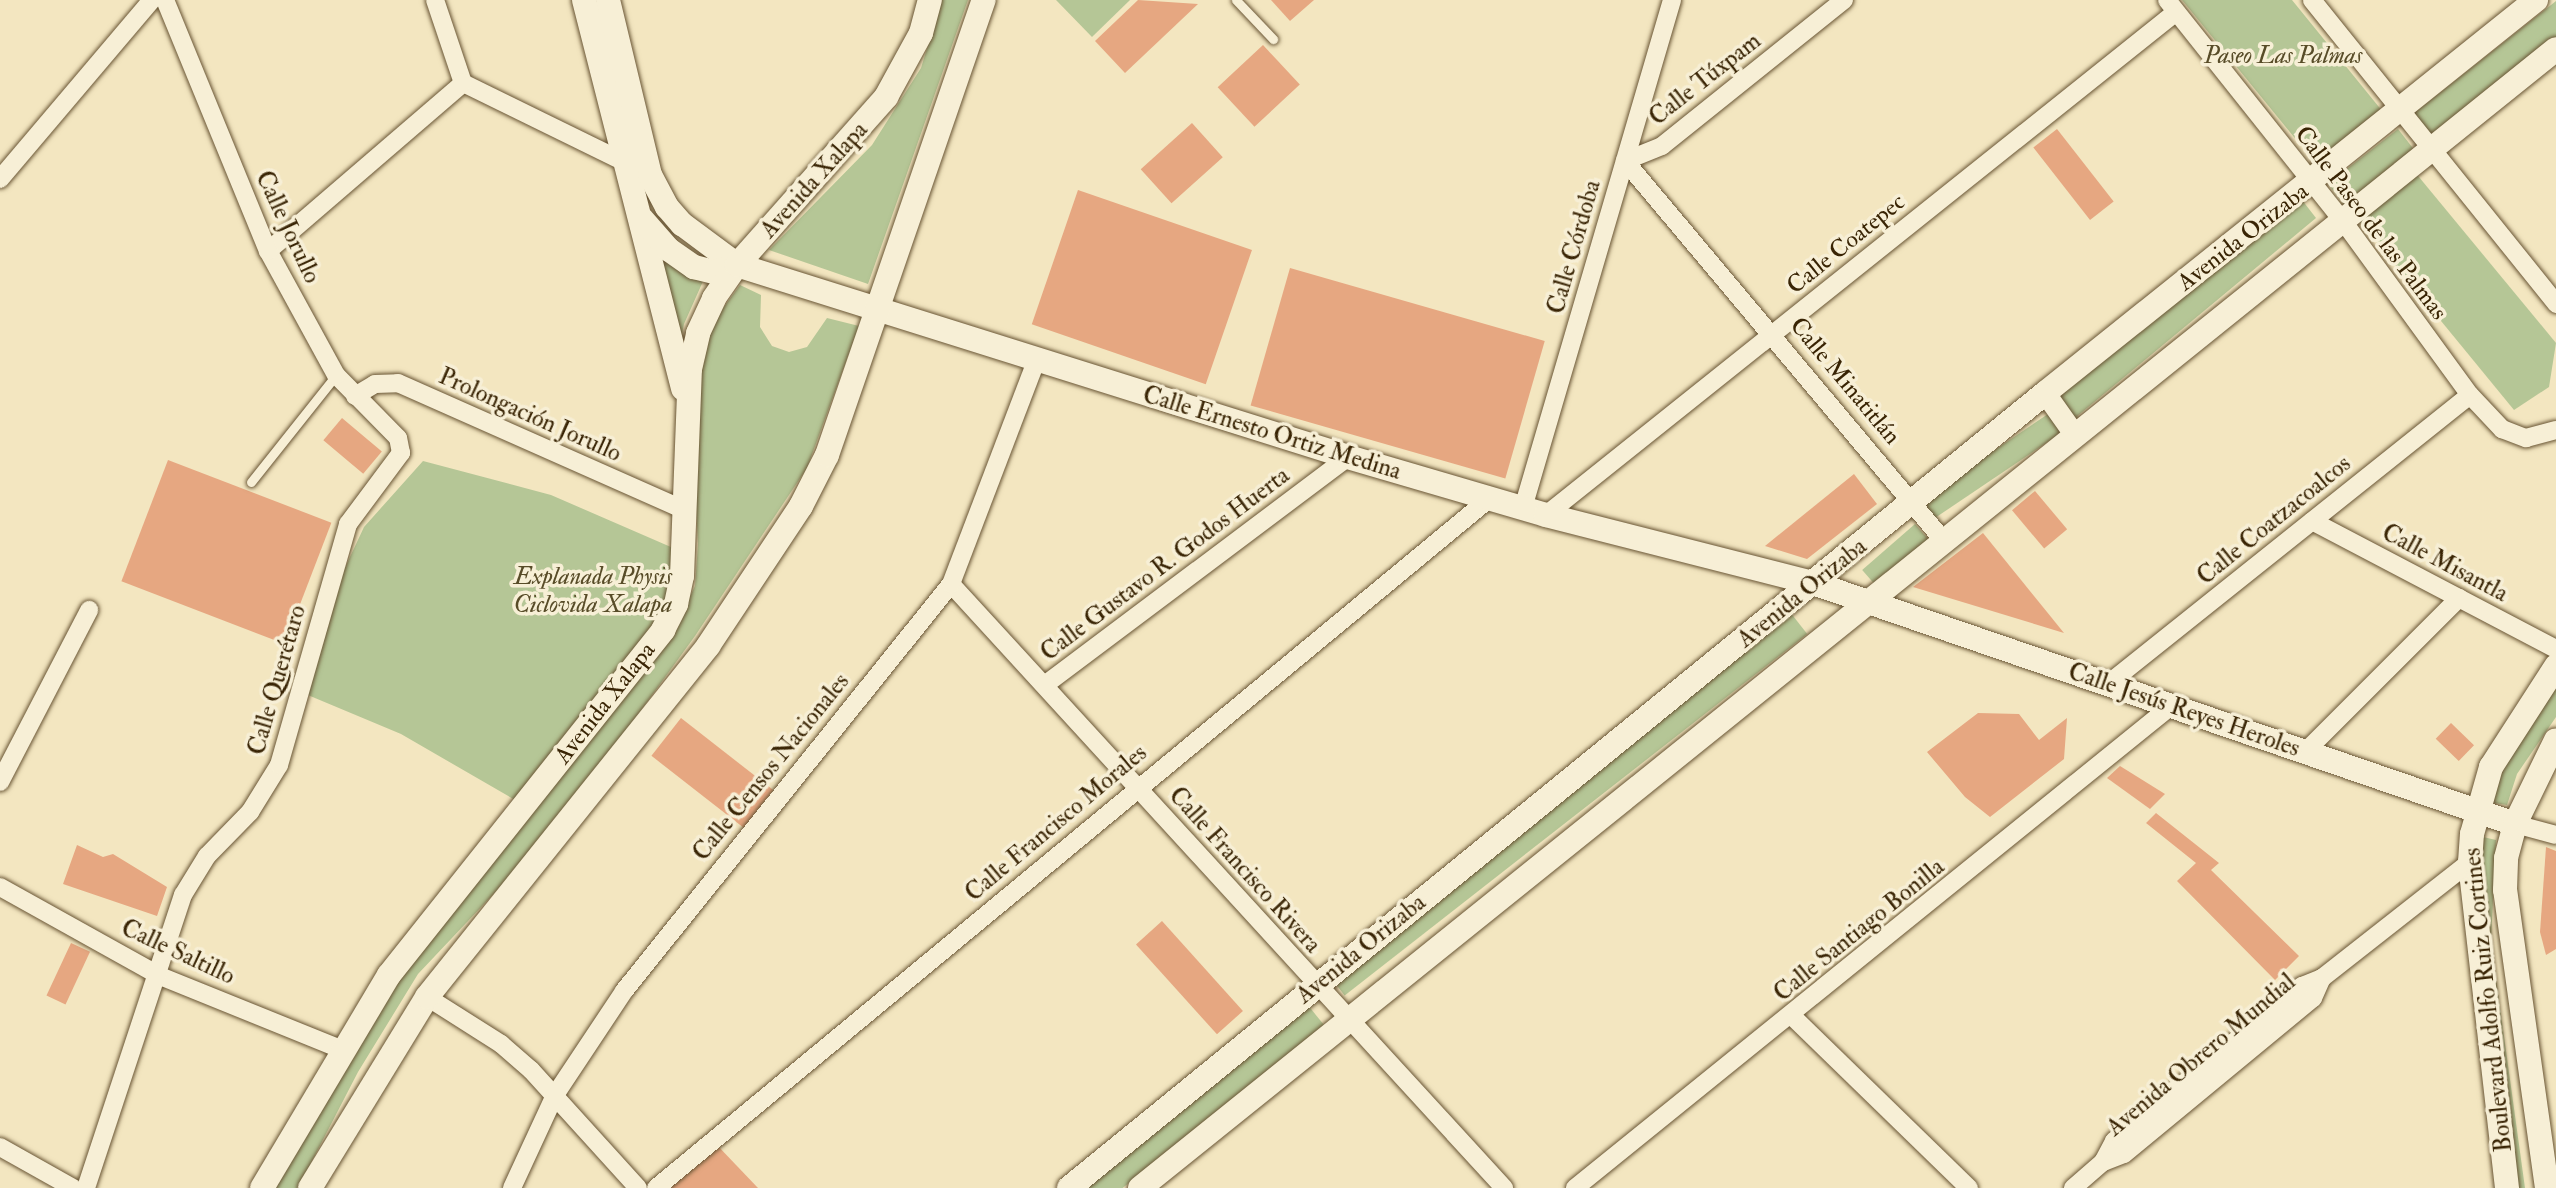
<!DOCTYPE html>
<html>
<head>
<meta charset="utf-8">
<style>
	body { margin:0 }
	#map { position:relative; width:2556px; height:1188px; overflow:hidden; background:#f3e6c0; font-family:"IM FELL Double Pica",serif }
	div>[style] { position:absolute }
	.green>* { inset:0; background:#b5c696; transform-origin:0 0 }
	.building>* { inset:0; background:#e6a781; transform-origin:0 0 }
	.roads { filter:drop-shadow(0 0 2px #685433) drop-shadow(0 0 2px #685433) }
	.service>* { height:9px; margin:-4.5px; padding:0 4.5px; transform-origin:4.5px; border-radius:4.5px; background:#f7efd6 }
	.minor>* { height:18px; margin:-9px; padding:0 9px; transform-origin:9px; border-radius:9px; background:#f7efd6 }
	.tertiary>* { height:21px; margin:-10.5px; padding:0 10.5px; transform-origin:10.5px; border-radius:10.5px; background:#f7efd6 }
	.secondary>* { height:24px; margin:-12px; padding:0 12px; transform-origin:12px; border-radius:12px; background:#f7efd6 }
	span { translate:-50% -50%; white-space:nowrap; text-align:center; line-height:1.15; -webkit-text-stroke:7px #f7efd6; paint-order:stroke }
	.park-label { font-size:24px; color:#584c28; font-style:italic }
	.street-label { font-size:24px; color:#392404 }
</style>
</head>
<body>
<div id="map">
	<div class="green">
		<i style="clip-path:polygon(942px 0,968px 0,868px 284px,769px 250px,872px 145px,921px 68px)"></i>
		<i style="clip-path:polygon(1056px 0,1130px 0,1092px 37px)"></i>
		<i style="clip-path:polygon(2182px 0,2292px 0,2383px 112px,2316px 164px)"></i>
		<i style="clip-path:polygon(2556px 1px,2556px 40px,2434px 140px,2413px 114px)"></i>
		<i style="left:2398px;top:129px;width:31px;height:89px;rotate:52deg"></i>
		<i style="clip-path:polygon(2414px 171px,2556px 343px,2549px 387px,2514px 410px,2355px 216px)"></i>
		<i style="clip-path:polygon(2302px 200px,2316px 218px,2075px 418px,2058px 395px)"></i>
		<i style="clip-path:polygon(651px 256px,704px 279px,684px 324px,676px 362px)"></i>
		<i style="clip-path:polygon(740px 285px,761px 295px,760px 327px,772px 346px,789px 352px,807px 347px,827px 318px,859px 326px,807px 468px,695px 636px,554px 830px,418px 974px,358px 1072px,298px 1188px,263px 1188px,404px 966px,676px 625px,695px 586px,698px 544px,693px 449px,702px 357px,715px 319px)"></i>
		<i style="left:2051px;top:412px;width:23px;height:156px;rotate:56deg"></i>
		<i style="clip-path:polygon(423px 461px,551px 495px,687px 554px,678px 596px,522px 804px,401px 734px,303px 693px,329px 602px,364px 527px)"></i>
		<i style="left:1915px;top:524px;width:28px;height:70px;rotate:49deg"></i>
		<i style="left:1790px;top:612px;width:28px;height:587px;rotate:52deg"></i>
		<i style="clip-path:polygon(2556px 685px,2556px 717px,2517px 774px,2507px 805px,2488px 802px,2500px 765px)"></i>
		<i style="clip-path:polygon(2483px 837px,2496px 840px,2491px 942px,2525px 1188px,2514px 1188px,2476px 946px)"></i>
		<i style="left:1307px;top:1004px;width:27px;height:292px;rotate:51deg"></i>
	</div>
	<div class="building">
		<i style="clip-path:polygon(1138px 0,1198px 4px,1125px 73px,1095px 41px)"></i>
		<i style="clip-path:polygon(1271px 0,1314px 0,1290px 21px)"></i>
		<i style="left:1263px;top:45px;width:54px;height:62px;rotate:47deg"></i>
		<i style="left:1192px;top:123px;width:46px;height:69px;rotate:48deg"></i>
		<i style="left:2057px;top:129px;width:92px;height:30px;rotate:52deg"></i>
		<i style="left:1078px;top:190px;width:184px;height:142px;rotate:19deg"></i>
		<i style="left:1290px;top:268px;width:265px;height:143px;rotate:16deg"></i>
		<i style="left:342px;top:418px;width:52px;height:29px;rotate:40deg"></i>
		<i style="left:168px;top:460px;width:175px;height:130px;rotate:21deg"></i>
		<i style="clip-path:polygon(1854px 474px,1877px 504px,1807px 559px,1765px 546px)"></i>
		<i style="left:2035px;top:491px;width:50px;height:30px;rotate:50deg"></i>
		<i style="clip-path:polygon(1983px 533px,2064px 633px,1913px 587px)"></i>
		<i style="clip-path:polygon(1978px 713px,2019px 714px,2039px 740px,2067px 718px,2064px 759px,1990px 817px,1965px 797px,1927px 752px)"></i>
		<i style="left:681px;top:718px;width:117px;height:48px;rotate:38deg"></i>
		<i style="left:2451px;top:723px;width:32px;height:22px;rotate:44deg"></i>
		<i style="clip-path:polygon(2120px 766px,2165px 794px,2150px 809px,2107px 778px)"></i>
		<i style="clip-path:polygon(2156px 813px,2219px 863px,2211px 870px,2299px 956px,2275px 980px,2177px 881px,2196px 863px,2146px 823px)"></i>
		<i style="clip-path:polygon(77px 845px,103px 857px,113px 854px,167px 887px,157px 916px,63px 884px)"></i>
		<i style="clip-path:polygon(2546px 847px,2556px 851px,2556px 949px,2546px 955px,2540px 932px)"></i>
		<i style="left:1162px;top:921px;width:121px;height:35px;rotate:48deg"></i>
		<i style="left:71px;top:943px;width:21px;height:58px;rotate:25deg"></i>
		<i style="clip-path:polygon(716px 1144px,758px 1188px,670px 1188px)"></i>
	</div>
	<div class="roads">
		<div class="service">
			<i style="left:1236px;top:0;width:54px;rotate:46.5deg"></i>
			<i style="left:251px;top:482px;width:137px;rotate:-51.5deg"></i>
		</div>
		<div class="minor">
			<i style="left:435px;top:0;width:88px;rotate:71.4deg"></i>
			<i style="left:463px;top:83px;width:182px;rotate:26.1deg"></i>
			<i style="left:1844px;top:0;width:233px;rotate:141.3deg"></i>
			<i style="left:1662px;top:146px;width:40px;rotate:158deg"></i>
			<i style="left:1625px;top:161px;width:495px;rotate:50deg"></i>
			<i style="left:2167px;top:0;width:283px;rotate:51.5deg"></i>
			<i style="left:2343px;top:221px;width:215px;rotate:53.9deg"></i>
			<i style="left:2470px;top:395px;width:47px;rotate:46.7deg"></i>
			<i style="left:2502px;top:429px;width:26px;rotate:21deg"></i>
			<i style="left:2526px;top:438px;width:31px;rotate:-15deg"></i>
			<i style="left:2312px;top:0;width:390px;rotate:51.2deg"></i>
			<i style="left:0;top:179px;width:235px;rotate:-49.7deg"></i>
			<i style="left:268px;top:251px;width:257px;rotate:-40.7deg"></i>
			<i style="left:355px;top:396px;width:23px;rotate:-31deg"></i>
			<i style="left:375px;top:384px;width:23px;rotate:-2deg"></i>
			<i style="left:398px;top:383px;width:314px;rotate:23.9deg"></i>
			<i style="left:1523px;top:508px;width:529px;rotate:-73.65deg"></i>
			<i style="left:1546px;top:515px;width:806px;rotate:-38.6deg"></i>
			<i style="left:2312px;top:521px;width:276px;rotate:27.7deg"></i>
			<i style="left:951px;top:584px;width:819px;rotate:47.52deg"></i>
			<i style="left:1046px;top:684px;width:378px;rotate:-36.9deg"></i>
			<i style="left:2108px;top:684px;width:463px;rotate:-38.6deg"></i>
			<i style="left:2305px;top:752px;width:218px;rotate:-45deg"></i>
			<i style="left:0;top:782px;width:194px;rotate:-62.6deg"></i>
			<i style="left:2515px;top:824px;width:42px;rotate:15deg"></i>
			<i style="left:0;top:887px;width:183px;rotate:29.1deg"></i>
			<i style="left:160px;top:976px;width:195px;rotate:22deg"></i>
			<i style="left:427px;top:997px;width:88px;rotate:32.4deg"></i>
			<i style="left:501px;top:1044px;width:40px;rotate:41deg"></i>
			<i style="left:531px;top:1070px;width:159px;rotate:47.8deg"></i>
			<i style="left:1792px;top:1016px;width:247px;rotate:44.2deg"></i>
			<i style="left:0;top:1147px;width:84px;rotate:29.3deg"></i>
			<i style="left:2103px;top:1162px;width:24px;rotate:-62deg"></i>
			<i style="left:2114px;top:1141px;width:244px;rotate:-39.5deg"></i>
			<i style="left:2302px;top:986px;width:22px;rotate:-22deg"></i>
			<i style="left:2322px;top:978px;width:188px;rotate:-38.1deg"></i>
			<i style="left:86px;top:1188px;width:309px;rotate:-71.7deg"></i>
			<i style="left:183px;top:895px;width:46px;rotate:-58.4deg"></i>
			<i style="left:207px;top:856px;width:62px;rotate:-45.7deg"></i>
			<i style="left:250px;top:812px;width:55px;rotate:-58.3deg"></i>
			<i style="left:279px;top:765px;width:251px;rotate:-74deg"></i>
			<i style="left:348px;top:524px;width:89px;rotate:-53.3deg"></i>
			<i style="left:401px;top:453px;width:15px;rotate:-101deg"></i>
			<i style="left:398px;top:438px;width:88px;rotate:-134.5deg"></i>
			<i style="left:336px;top:375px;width:141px;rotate:-118.7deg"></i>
			<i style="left:268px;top:251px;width:271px;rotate:-112.3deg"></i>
			<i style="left:512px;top:1188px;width:102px;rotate:-65.2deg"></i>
			<i style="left:555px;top:1095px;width:125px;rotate:-56.4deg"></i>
			<i style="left:624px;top:991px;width:522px;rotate:-51.22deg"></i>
			<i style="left:951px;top:584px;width:239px;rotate:-69.1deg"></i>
			<i style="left:656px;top:1188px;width:1082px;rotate:-39.6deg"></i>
			<i style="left:1575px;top:1188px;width:767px;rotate:-38.96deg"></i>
			<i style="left:2073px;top:1188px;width:40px;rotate:-41deg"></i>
			<i style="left:2103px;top:1162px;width:22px;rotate:-21deg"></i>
			<i style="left:2124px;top:1154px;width:245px;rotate:-39.5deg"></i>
			<i style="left:2313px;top:998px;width:22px;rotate:-66deg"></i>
		</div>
		<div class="tertiary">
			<i style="left:2045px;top:393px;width:50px;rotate:54.7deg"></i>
		</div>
		<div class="secondary">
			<i style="left:584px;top:0;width:401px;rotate:75.7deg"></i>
			<i style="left:608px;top:0;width:180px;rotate:76.5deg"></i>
			<i style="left:650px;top:175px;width:36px;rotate:62deg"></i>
			<i style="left:667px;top:207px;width:23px;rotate:49deg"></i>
			<i style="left:682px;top:224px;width:69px;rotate:36.7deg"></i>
			<i style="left:737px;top:265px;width:640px;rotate:17.44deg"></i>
			<i style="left:1348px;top:457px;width:206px;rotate:16.3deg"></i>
			<i style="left:1546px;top:515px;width:276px;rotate:14.3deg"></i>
			<i style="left:1813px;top:583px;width:742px;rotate:18.95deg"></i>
			<i style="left:642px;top:219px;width:40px;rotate:49deg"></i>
			<i style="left:668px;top:249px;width:32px;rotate:35deg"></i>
			<i style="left:694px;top:267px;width:21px;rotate:14deg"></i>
			<i style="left:714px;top:272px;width:24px;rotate:-17deg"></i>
			<i style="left:262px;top:1188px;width:248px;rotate:-59.2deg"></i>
			<i style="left:389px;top:975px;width:441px;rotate:-51.5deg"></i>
			<i style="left:663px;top:630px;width:29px;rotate:-63deg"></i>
			<i style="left:676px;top:604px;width:29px;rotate:-78deg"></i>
			<i style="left:682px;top:576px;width:207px;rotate:-87.8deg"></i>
			<i style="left:690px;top:369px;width:37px;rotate:-77deg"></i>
			<i style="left:698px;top:333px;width:38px;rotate:-65deg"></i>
			<i style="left:714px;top:298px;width:40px;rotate:-55.1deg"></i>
			<i style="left:737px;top:265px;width:225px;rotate:-48.4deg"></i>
			<i style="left:886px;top:97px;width:73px;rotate:-61.3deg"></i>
			<i style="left:921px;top:33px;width:34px;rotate:-75deg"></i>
			<i style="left:310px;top:1188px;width:224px;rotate:-58.5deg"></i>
			<i style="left:427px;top:997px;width:450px;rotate:-51.3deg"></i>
			<i style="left:708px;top:646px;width:168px;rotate:-56.4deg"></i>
			<i style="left:801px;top:506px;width:57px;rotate:-63deg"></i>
			<i style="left:827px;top:455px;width:481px;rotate:-71deg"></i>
			<i style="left:1069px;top:1188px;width:1259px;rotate:-39.16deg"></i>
			<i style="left:2045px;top:393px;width:629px;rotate:-38.67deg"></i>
			<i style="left:1140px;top:1188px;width:1817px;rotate:-38.81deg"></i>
			<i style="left:2507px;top:1188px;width:328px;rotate:-96.5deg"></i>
			<i style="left:2470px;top:862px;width:28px;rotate:-86deg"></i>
			<i style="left:2472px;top:834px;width:70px;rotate:-74.2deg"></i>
			<i style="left:2491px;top:767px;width:120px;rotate:-57.2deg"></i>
			<i style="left:2547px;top:1188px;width:301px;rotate:-98deg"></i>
			<i style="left:2505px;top:890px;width:32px;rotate:-88deg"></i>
			<i style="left:2506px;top:858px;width:35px;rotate:-75deg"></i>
			<i style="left:2515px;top:824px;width:93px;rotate:-64deg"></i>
		</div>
	</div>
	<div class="park-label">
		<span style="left:2283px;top:56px">Paseo Las Palmas</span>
		<span style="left:593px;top:591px">Explanada Physis<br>Ciclovida Xalapa</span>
	</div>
	<div class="street-label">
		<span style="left:1705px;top:79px;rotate:-38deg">Calle Túxpam</span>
		<span style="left:814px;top:180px;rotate:-48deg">Avenida Xalapa</span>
		<span style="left:2371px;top:223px;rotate:53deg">Calle Paseo de las Palmas</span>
		<span style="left:288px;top:227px;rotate:65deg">Calle Jorullo</span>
		<span style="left:2243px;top:237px;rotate:-38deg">Avenida Orizaba</span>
		<span style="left:1846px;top:244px;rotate:-39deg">Calle Coatepec</span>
		<span style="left:1574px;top:247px;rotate:-74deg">Calle Córdoba</span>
		<span style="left:1845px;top:381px;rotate:50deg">Calle Minatitlán</span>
		<span style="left:530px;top:415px;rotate:24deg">Prolongación Jorullo</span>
		<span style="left:1272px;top:433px;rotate:17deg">Calle Ernesto Ortiz Medina</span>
		<span style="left:2274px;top:520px;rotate:-39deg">Calle Coatzacoalcos</span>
		<span style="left:2445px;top:563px;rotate:28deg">Calle Misantla</span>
		<span style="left:1165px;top:564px;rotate:-37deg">Calle Gustavo R. Godos Huerta</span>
		<span style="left:1802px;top:593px;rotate:-39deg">Avenida Orizaba</span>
		<span style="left:277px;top:680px;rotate:-74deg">Calle Querétaro</span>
		<span style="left:605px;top:703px;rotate:-52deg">Avenida Xalapa</span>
		<span style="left:2184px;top:710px;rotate:19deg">Calle Jesús Reyes Heroles</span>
		<span style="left:771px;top:767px;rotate:-51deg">Calle Censos Nacionales</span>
		<span style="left:1056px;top:823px;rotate:-40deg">Calle Francisco Morales</span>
		<span style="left:1245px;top:870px;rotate:48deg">Calle Francisco Rivera</span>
		<span style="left:1859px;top:930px;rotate:-39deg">Calle Santiago Bonilla</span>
		<span style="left:1361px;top:949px;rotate:-39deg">Avenida Orizaba</span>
		<span style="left:178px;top:952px;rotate:25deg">Calle Saltillo</span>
		<span style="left:2488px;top:1000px;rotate:-96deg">Boulevard Adolfo Ruiz Cortines</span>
		<span style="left:2201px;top:1055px;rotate:-40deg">Avenida Obrero Mundial</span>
	</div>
</div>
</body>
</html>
